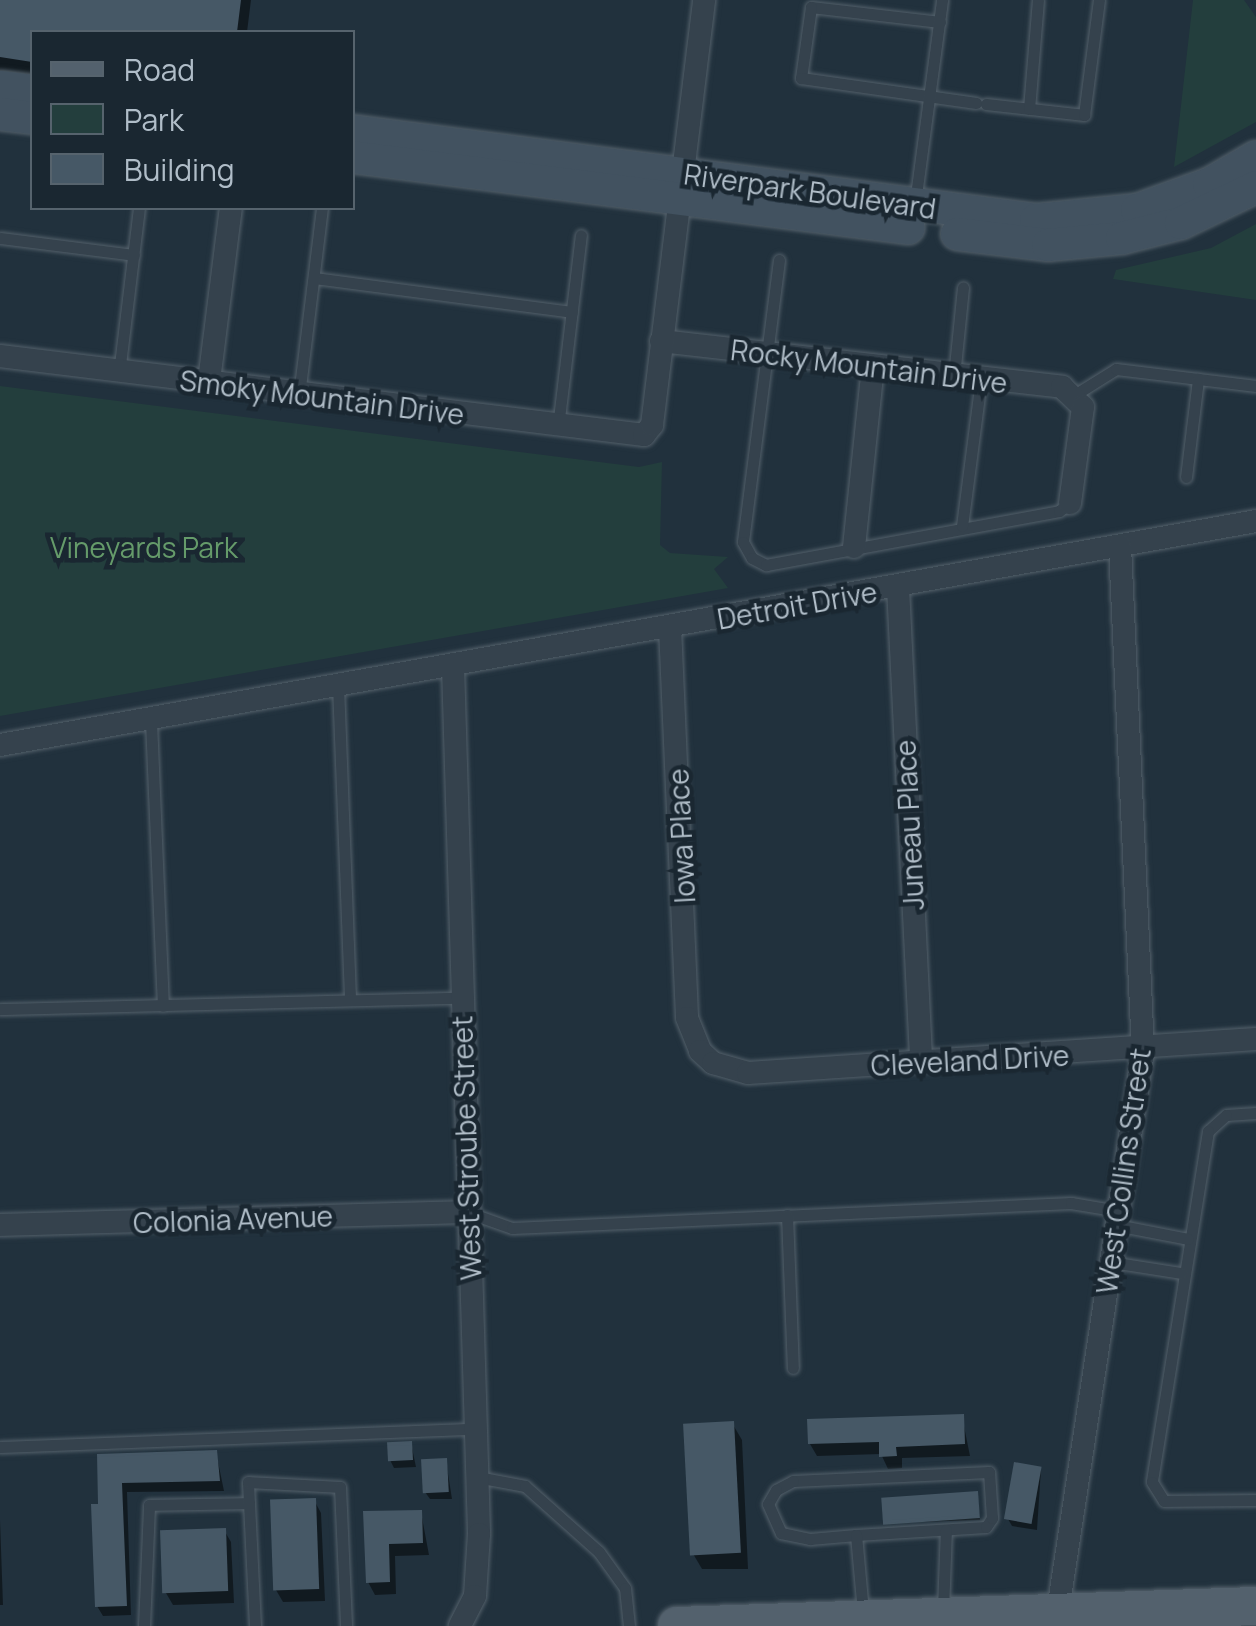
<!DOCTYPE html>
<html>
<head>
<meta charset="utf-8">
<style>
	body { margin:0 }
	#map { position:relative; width:1256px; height:1626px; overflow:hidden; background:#21313d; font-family:Manrope,sans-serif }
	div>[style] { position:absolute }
	.green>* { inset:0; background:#233e3d }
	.shadow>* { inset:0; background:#0007 }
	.building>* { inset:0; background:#465866; transform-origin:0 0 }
	.roads { filter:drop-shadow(0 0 2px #53606a) drop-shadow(0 0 2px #53606a) }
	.lane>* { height:11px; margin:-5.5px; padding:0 5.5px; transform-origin:5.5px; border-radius:5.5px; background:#35424d }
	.street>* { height:22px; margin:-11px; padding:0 11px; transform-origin:11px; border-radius:11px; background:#35424d }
	.secondary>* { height:32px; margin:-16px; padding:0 16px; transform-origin:16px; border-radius:16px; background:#425260 }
	.primary>* { height:38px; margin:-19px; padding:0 19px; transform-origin:19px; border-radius:19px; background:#53616d }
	span { translate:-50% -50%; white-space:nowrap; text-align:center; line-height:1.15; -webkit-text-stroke:9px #1a2731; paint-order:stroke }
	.street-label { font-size:28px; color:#b0bdc8 }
	.park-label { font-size:28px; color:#659b6a }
	.legend { position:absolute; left:30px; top:30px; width:325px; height:180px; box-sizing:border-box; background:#1a2731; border:2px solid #56636d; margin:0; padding:12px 18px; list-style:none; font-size:30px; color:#b0bdc8 }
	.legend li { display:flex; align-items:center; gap:20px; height:50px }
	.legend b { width:50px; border:2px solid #56636d }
</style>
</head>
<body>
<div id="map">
	<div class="green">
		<i style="clip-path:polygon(1193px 0,1244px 0,1256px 17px,1256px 122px,1174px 167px)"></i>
		<i style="clip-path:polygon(1256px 224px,1256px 300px,1113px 279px,1116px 270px,1211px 248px)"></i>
		<i style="clip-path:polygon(0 386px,639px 467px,662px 462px,660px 545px,670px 553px,728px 557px,714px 569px,728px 588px,0 716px)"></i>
	</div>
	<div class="shadow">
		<i style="clip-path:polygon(0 0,251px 0,247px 32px,32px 32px,32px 76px,0 72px)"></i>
		<i style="clip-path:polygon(962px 1416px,970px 1456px,902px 1458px,902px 1468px,888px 1469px,881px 1454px,817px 1456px,810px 1444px)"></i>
		<i style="clip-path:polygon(732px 1423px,742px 1440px,748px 1569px,702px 1569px,692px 1552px)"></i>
		<i style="clip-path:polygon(411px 1443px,416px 1467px,394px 1468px,390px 1460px)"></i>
		<i style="clip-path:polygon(216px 1452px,224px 1491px,127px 1492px,131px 1615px,103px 1616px,97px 1606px,99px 1457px)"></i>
		<i style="clip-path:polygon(446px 1461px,452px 1499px,430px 1499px,425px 1492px)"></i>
		<i style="clip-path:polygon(1041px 1469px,1037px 1530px,1012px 1526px,1008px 1519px)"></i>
		<i style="clip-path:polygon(977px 1494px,980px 1520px,885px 1523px)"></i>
		<i style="clip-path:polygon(314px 1500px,321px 1513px,325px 1601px,283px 1602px,276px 1590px)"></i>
		<i style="clip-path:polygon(421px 1512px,429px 1555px,395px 1556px,396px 1594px,375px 1595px,368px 1582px,366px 1514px)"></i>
		<i style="clip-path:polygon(0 1520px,3px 1605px,0 1605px)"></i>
		<i style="clip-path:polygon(224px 1530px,231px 1542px,234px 1603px,173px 1605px,166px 1593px)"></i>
	</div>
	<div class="building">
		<i style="clip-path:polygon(0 0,241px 0,237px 32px,32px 32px,32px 62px,0 57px)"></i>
		<i style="clip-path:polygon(964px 1414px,965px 1444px,896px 1447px,897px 1456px,879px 1457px,879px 1442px,808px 1444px,807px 1419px)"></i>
		<i style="left:734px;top:1421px;width:132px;height:51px;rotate:87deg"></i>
		<i style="left:412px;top:1441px;width:19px;height:25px;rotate:87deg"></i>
		<i style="clip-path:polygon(217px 1450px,220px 1481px,122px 1483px,127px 1606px,95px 1607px,91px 1504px,98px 1504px,97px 1454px)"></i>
		<i style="left:447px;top:1458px;width:34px;height:26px;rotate:87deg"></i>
		<i style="left:1014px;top:1462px;width:28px;height:58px;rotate:10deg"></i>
		<i style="left:978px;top:1491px;width:27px;height:97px;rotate:86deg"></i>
		<i style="left:316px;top:1498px;width:91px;height:46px;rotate:88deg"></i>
		<i style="clip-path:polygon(422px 1510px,423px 1543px,389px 1544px,390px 1582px,366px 1583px,363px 1511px)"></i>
		<i style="left:226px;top:1528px;width:63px;height:66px;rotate:88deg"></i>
	</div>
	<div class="roads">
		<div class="lane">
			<i style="left:940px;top:22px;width:130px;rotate:-173.4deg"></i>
			<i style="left:811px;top:7px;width:72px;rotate:98deg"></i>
			<i style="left:801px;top:78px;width:177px;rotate:8.1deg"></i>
			<i style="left:986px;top:104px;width:99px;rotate:6.4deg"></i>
			<i style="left:1084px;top:115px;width:116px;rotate:-82.6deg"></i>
			<i style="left:1029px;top:109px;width:109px;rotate:-85.3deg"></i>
			<i style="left:915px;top:203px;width:205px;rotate:-82.4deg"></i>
			<i style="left:0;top:238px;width:135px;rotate:7.2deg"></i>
			<i style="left:779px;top:260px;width:284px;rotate:97.3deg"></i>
			<i style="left:743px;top:542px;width:18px;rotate:61deg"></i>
			<i style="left:752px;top:558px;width:16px;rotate:27deg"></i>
			<i style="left:766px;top:565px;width:298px;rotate:-10.4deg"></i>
			<i style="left:1059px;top:511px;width:14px;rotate:-36deg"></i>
			<i style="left:314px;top:278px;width:260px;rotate:7.5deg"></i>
			<i style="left:119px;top:373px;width:166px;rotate:-83.1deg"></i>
			<i style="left:954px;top:376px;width:89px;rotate:-84.2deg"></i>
			<i style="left:1076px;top:394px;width:47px;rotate:-32deg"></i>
			<i style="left:1116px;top:369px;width:141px;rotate:6.9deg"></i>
			<i style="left:299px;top:395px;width:188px;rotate:-83deg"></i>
			<i style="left:558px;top:427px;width:193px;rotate:-83.2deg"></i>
			<i style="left:1186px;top:477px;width:99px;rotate:-83deg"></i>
			<i style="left:962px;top:526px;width:148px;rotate:-82.6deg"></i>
			<i style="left:338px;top:685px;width:312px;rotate:87.8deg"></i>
			<i style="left:151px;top:721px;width:285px;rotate:87.6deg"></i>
			<i style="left:0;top:1009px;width:462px;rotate:-1.4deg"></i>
			<i style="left:1256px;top:1113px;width:30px;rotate:176deg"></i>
			<i style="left:1226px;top:1115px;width:24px;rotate:138deg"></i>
			<i style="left:1208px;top:1131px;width:355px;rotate:99.1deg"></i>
			<i style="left:1152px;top:1482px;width:22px;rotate:58deg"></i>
			<i style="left:1164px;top:1501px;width:92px;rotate:-0.6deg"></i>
			<i style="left:467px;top:1212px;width:48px;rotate:19.6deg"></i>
			<i style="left:512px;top:1228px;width:560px;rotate:-2.56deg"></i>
			<i style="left:1071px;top:1203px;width:49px;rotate:9.5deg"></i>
			<i style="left:787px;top:1215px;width:153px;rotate:87.8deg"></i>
			<i style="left:1116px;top:1225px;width:73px;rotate:11deg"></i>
			<i style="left:1111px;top:1262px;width:71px;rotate:8.9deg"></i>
			<i style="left:0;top:1447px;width:475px;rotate:-2.2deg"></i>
			<i style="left:477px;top:1477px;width:49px;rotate:10.6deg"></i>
			<i style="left:525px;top:1486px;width:99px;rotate:41.7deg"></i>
			<i style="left:599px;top:1552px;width:44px;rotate:54.2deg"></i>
			<i style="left:625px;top:1588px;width:38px;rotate:84deg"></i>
			<i style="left:856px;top:1535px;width:130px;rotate:-3.5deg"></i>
			<i style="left:986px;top:1527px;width:11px;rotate:-56deg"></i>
			<i style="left:992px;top:1518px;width:46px;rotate:-93.7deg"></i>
			<i style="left:989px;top:1472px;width:196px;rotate:177.4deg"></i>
			<i style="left:793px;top:1481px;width:19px;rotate:152deg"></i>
			<i style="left:776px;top:1490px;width:16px;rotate:120deg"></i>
			<i style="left:768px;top:1504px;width:32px;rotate:66deg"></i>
			<i style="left:781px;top:1533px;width:30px;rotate:12deg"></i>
			<i style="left:810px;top:1539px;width:46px;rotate:-5deg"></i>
			<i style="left:856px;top:1535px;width:77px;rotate:84.8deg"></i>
			<i style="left:943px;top:1610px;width:80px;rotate:-87.9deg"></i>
			<i style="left:144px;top:1626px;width:121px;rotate:-87.6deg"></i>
			<i style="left:149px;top:1505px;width:100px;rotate:-1.1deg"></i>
			<i style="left:255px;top:1626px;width:144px;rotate:-92.8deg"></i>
			<i style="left:248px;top:1482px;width:92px;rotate:3.1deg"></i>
			<i style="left:340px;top:1487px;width:139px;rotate:87.5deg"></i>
		</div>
		<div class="street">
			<i style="left:661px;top:341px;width:404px;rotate:6.5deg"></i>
			<i style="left:1062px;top:387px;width:29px;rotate:44deg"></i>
			<i style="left:1083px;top:407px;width:97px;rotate:97.7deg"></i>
			<i style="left:0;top:356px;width:649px;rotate:6.99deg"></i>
			<i style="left:644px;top:435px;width:13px;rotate:-51deg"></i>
			<i style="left:652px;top:425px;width:428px;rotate:-83deg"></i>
			<i style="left:209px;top:381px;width:174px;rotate:-82.8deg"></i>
			<i style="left:854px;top:547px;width:182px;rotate:-84deg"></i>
			<i style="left:898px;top:587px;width:476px;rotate:87.2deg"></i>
			<i style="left:670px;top:627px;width:391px;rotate:87.5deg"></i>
			<i style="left:687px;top:1018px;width:35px;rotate:68deg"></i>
			<i style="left:700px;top:1051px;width:18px;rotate:43deg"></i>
			<i style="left:713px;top:1063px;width:36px;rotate:16deg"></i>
			<i style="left:748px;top:1073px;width:509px;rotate:-3.83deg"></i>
			<i style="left:453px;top:666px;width:868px;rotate:88.28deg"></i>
			<i style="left:479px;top:1534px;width:62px;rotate:93.7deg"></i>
			<i style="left:475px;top:1596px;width:34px;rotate:117deg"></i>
			<i style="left:0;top:745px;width:1276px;rotate:-10.11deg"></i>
			<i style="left:0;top:1225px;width:466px;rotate:-1.6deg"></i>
			<i style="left:1056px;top:1623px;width:579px;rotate:-81.35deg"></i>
			<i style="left:1143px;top:1051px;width:506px;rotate:-92.61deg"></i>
		</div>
		<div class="secondary">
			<i style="left:0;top:87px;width:32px;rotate:7deg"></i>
			<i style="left:0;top:114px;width:32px;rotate:7deg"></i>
			<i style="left:352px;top:131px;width:690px;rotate:7.41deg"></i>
			<i style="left:1036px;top:220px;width:101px;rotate:-5.7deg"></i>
			<i style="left:1137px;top:210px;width:77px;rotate:-19.9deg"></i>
			<i style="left:1209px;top:184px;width:54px;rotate:-29.9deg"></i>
			<i style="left:352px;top:157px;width:561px;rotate:7.28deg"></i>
			<i style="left:957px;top:234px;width:92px;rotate:6.9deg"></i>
			<i style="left:1048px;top:245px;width:74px;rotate:-5.4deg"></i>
			<i style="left:1122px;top:238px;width:61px;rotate:-14.3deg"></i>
			<i style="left:1181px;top:223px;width:83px;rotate:-25.6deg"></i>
		</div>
		<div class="primary">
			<i style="left:677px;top:1626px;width:579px;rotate:-1.98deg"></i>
		</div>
	</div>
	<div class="street-label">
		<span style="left:810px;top:191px;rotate:8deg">Riverpark Boulevard</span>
		<span style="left:869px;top:366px;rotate:7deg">Rocky Mountain Drive</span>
		<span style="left:322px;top:397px;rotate:7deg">Smoky Mountain Drive</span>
		<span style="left:797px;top:605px;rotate:-10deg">Detroit Drive</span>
		<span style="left:909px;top:825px;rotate:-93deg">Juneau Place</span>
		<span style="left:681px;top:836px;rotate:-93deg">Iowa Place</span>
		<span style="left:970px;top:1060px;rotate:-3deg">Cleveland Drive</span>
		<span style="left:466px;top:1148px;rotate:-92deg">West Stroube Street</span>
		<span style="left:1123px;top:1171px;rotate:-82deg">West Collins Street</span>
		<span style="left:233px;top:1219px;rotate:-2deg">Colonia Avenue</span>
	</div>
	<div class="park-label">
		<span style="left:144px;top:547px">Vineyards Park</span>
	</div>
	<ul class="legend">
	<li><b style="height:12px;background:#53616d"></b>Road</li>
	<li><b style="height:28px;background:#233e3d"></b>Park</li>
	<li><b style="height:28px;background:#465866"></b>Building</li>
	</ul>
</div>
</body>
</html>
